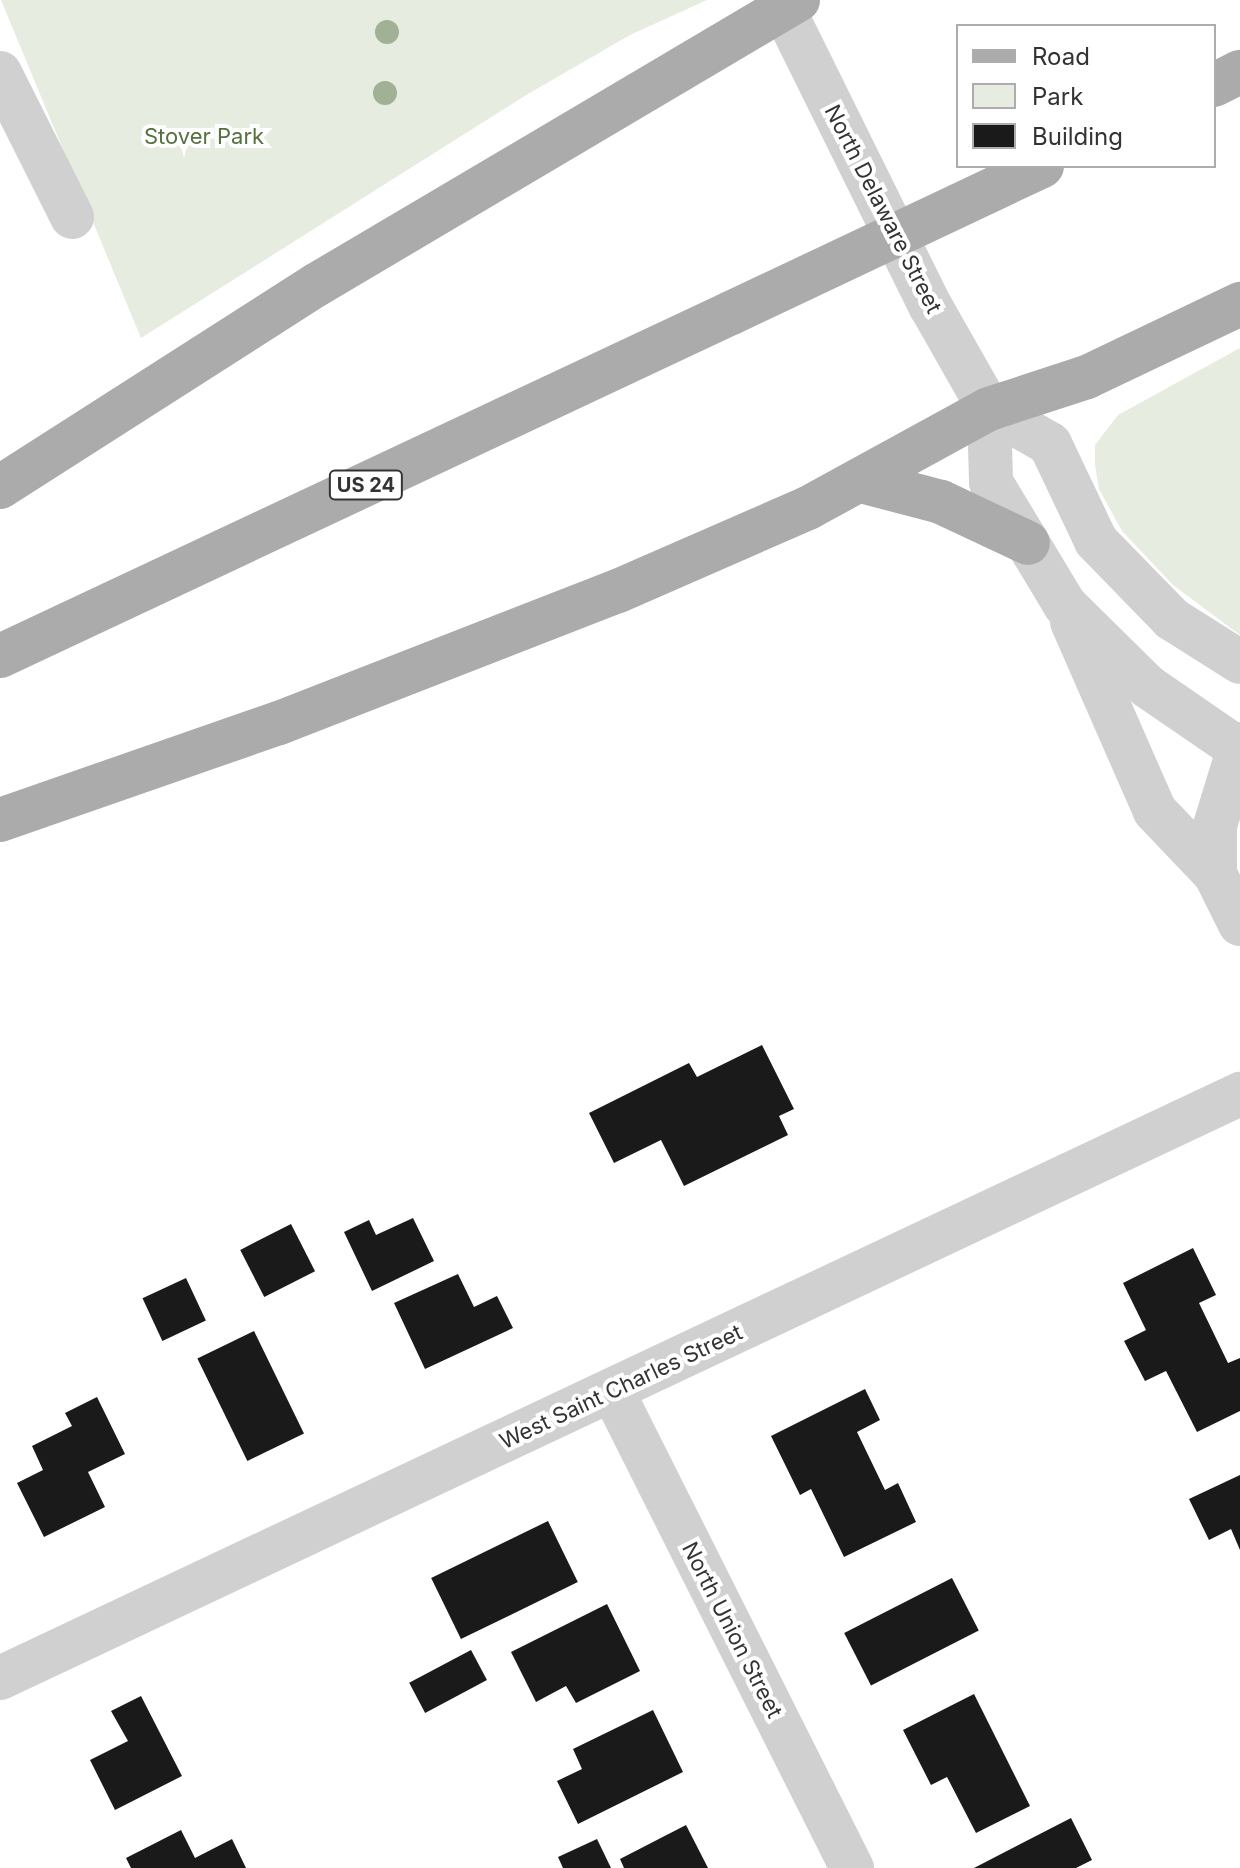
<!DOCTYPE html>
<html>
<head>
<meta charset="utf-8">
<style>
	body { margin:0 }
	#map { position:relative; width:1240px; height:1868px; overflow:hidden; background:#fff; font-family:Inter,sans-serif }
	div>[style] { position:absolute }
	.green>* { inset:0; background:#e6ecdf }
	.building>* { inset:0; background:#1a1a1a; transform-origin:0 0 }
	.minor>* { height:44px; margin:-22px; padding:0 22px; transform-origin:22px; border-radius:22px; background:#d0d0d0 }
	.major>* { height:44px; margin:-22px; padding:0 22px; transform-origin:22px; border-radius:22px; background:#ababab }
	.major-bridge>* { height:44px; margin:-22px; padding:0 22px; transform-origin:22px; border-radius:22px; background:#ababab }
	.trees>* { width:24px; height:24px; margin:-12px; border-radius:50%; background:#a2b095 }
	span { translate:-50% -50%; white-space:nowrap; text-align:center; line-height:1.15; -webkit-text-stroke:8px #fff; paint-order:stroke }
	.shield-label span { padding:2px 6px; background:#fff; border:2px solid; border-radius:6px; -webkit-text-stroke-width:0 }
	.shield-label { font-size:20px; color:#333; font-weight:700 }
	.park-label { font-size:22px; color:#56703f }
	.street-label { font-size:22px; color:#333 }
	.legend { position:absolute; left:956px; top:24px; width:260px; height:144px; box-sizing:border-box; background:#fff; border:2px solid #adadad; margin:0; padding:10px 14px; list-style:none; font-size:24px; color:#333 }
	.legend li { display:flex; align-items:center; gap:16px; height:40px }
	.legend b { width:40px; border:2px solid #adadad }
</style>
</head>
<body>
<div id="map">
	<div class="green">
		<i style="clip-path:polygon(1px 0,707px 0,630px 35px,528px 94px,141px 338px)"></i>
		<i style="clip-path:polygon(1240px 348px,1240px 635px,1173px 585px,1122px 531px,1099px 489px,1095px 465px,1095px 445px,1118px 415px)"></i>
	</div>
	<div class="building">
		<i style="clip-path:polygon(762px 1045px,794px 1109px,779px 1116px,788px 1135px,684px 1186px,661px 1140px,614px 1163px,589px 1113px,689px 1063px,697px 1077px)"></i>
		<i style="clip-path:polygon(413px 1218px,434px 1261px,372px 1291px,344px 1232px,369px 1220px,376px 1235px)"></i>
		<i style="left:291px;top:1224px;width:53px;height:57px;rotate:63deg"></i>
		<i style="clip-path:polygon(1193px 1248px,1216px 1295px,1199px 1303px,1228px 1363px,1240px 1358px,1240px 1411px,1197px 1432px,1166px 1371px,1145px 1381px,1124px 1341px,1146px 1330px,1123px 1283px)"></i>
		<i style="clip-path:polygon(458px 1274px,474px 1307px,497px 1296px,513px 1328px,425px 1369px,394px 1303px)"></i>
		<i style="left:186px;top:1278px;width:47px;height:48px;rotate:65deg"></i>
		<i style="left:254px;top:1331px;width:114px;height:63px;rotate:64deg"></i>
		<i style="clip-path:polygon(865px 1389px,880px 1420px,857px 1432px,885px 1490px,898px 1483px,916px 1522px,844px 1557px,811px 1489px,800px 1495px,771px 1436px)"></i>
		<i style="clip-path:polygon(97px 1397px,125px 1454px,88px 1472px,105px 1507px,44px 1537px,17px 1483px,43px 1470px,32px 1446px,72px 1426px,65px 1413px)"></i>
		<i style="clip-path:polygon(1240px 1475px,1240px 1550px,1231px 1529px,1209px 1540px,1189px 1499px)"></i>
		<i style="left:548px;top:1521px;width:68px;height:130px;rotate:64deg"></i>
		<i style="left:952px;top:1578px;width:59px;height:121px;rotate:63deg"></i>
		<i style="clip-path:polygon(607px 1604px,640px 1671px,576px 1703px,566px 1686px,536px 1702px,511px 1652px)"></i>
		<i style="left:471px;top:1650px;width:34px;height:70px;rotate:62deg"></i>
		<i style="clip-path:polygon(974px 1694px,1030px 1806px,976px 1833px,947px 1777px,931px 1785px,903px 1730px)"></i>
		<i style="clip-path:polygon(141px 1696px,182px 1776px,115px 1810px,90px 1760px,128px 1741px,111px 1711px)"></i>
		<i style="clip-path:polygon(653px 1710px,683px 1772px,578px 1824px,557px 1781px,582px 1769px,573px 1749px)"></i>
		<i style="clip-path:polygon(1071px 1818px,1092px 1860px,1076px 1868px,974px 1868px)"></i>
		<i style="clip-path:polygon(686px 1825px,708px 1868px,624px 1868px,620px 1859px)"></i>
		<i style="clip-path:polygon(181px 1830px,195px 1858px,232px 1839px,246px 1868px,131px 1868px,126px 1858px)"></i>
		<i style="clip-path:polygon(597px 1839px,611px 1868px,563px 1868px,558px 1857px)"></i>
	</div>
	<div class="minor">
		<i style="left:779px;top:0;width:343px;rotate:63.7deg"></i>
		<i style="left:931px;top:307px;width:117px;rotate:60.4deg"></i>
		<i style="left:989px;top:409px;width:73px;rotate:88.4deg"></i>
		<i style="left:991px;top:482px;width:144px;rotate:59deg"></i>
		<i style="left:1065px;top:605px;width:115px;rotate:44.6deg"></i>
		<i style="left:1147px;top:686px;width:113px;rotate:34.5deg"></i>
		<i style="left:0;top:73px;width:161px;rotate:63.4deg"></i>
		<i style="left:989px;top:409px;width:70px;rotate:29.8deg"></i>
		<i style="left:1050px;top:444px;width:107px;rotate:64.6deg"></i>
		<i style="left:1096px;top:541px;width:109px;rotate:45.7deg"></i>
		<i style="left:1172px;top:619px;width:80px;rotate:32.3deg"></i>
		<i style="left:1072px;top:622px;width:206px;rotate:66.3deg"></i>
		<i style="left:1155px;top:811px;width:87px;rotate:46.4deg"></i>
		<i style="left:1240px;top:744px;width:86px;rotate:107deg"></i>
		<i style="left:1215px;top:826px;width:48px;rotate:90deg"></i>
		<i style="left:1215px;top:874px;width:56px;rotate:63.4deg"></i>
		<i style="left:613px;top:1392px;width:533px;rotate:63.34deg"></i>
		<i style="left:0;top:1678px;width:1371px;rotate:-25.22deg"></i>
	</div>
	<div class="major">
		<i style="left:1214px;top:85px;width:29px;rotate:-27deg"></i>
		<i style="left:861px;top:481px;width:83px;rotate:14.7deg"></i>
		<i style="left:941px;top:502px;width:96px;rotate:25.2deg"></i>
		<i style="left:0;top:487px;width:375px;rotate:-32.6deg"></i>
		<i style="left:316px;top:285px;width:560px;rotate:-30.6deg"></i>
		<i style="left:0;top:656px;width:807px;rotate:-25.14deg"></i>
		<i style="left:0;top:820px;width:295px;rotate:-19.2deg"></i>
		<i style="left:279px;top:723px;width:364px;rotate:-21.3deg"></i>
		<i style="left:618px;top:591px;width:207px;rotate:-23.6deg"></i>
		<i style="left:808px;top:508px;width:206px;rotate:-28.7deg"></i>
		<i style="left:989px;top:409px;width:103px;rotate:-18.1deg"></i>
		<i style="left:1087px;top:377px;width:170px;rotate:-25.5deg"></i>
	</div>
	<div class="major-bridge">
		<i style="left:731px;top:313px;width:344px;rotate:-25.3deg"></i>
	</div>
	<div class="trees">
		<i style="left:387px;top:32px"></i>
		<i style="left:385px;top:93px"></i>
	</div>
	<div class="shield-label">
		<span style="left:366px;top:485px">US 24</span>
	</div>
	<div class="park-label">
		<span style="left:204px;top:137px">Stover Park</span>
	</div>
	<div class="street-label">
		<span style="left:883px;top:209px;rotate:63deg">North Delaware Street</span>
		<span style="left:621px;top:1387px;rotate:-25deg">West Saint Charles Street</span>
		<span style="left:732px;top:1630px;rotate:63deg">North Union Street</span>
	</div>
	<ul class="legend">
	<li><b style="height:10px;background:#ababab"></b>Road</li>
	<li><b style="height:22px;background:#e6ecdf"></b>Park</li>
	<li><b style="height:22px;background:#1a1a1a"></b>Building</li>
	</ul>
</div>
</body>
</html>
